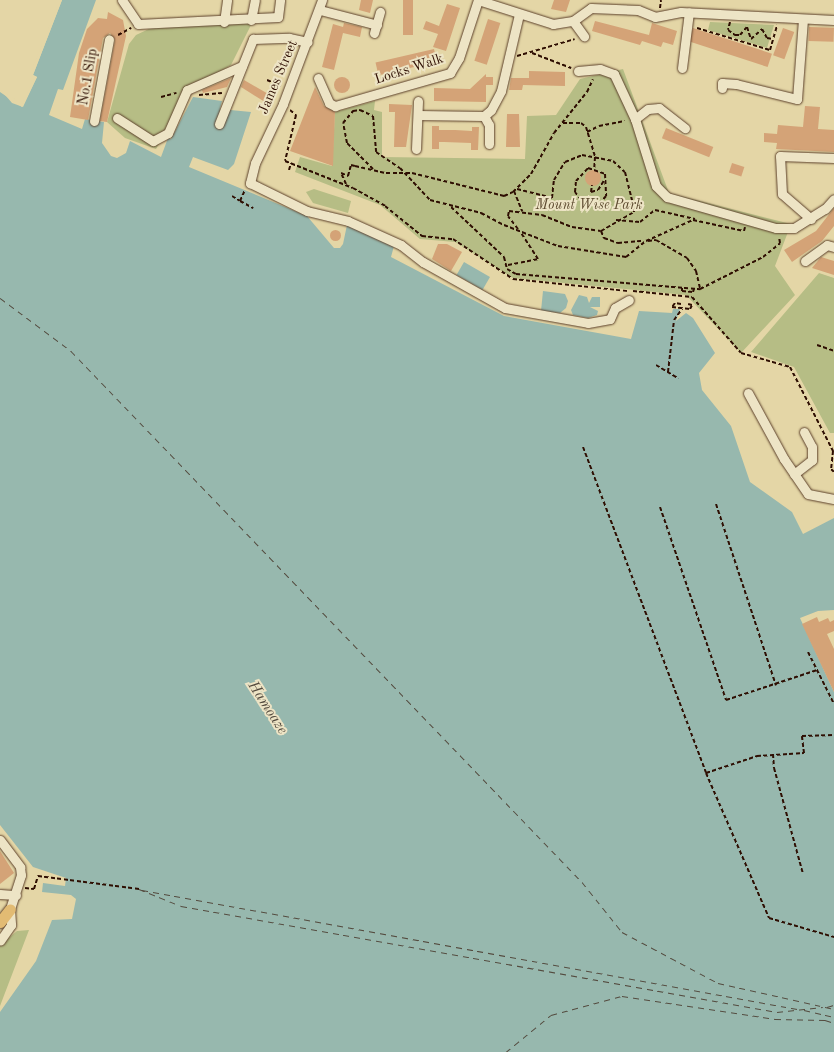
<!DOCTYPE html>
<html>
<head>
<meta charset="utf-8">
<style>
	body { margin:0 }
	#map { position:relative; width:834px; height:1052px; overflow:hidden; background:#e4d6a6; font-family:"Old Standard TT",serif }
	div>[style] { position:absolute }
	.green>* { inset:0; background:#b6bd85 }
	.water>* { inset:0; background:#97b8ae; transform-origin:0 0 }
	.pier>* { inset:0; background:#e4d6a6 }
	.ferry>* { height:1px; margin-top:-0.5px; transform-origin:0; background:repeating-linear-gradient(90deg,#534a3e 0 6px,transparent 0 11px) }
	.building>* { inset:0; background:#d4a377; transform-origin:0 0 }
	.round { border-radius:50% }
	.path>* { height:2px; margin-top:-1px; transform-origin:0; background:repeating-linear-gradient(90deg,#2e0e02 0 4px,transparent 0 6.5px) }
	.roads { filter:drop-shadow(0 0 1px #5c402b) drop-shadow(0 0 1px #5c402b) }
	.minor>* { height:9px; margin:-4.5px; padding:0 4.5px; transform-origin:4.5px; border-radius:4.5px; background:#ede4c5 }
	.major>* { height:11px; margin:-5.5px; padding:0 5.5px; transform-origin:5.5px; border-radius:5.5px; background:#e2bb73 }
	span { translate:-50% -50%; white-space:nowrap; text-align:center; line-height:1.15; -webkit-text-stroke:4px #ede4c5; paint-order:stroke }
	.street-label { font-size:14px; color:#2e0e02 }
	.park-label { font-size:14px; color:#5e4b30; font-style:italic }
	.water-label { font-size:15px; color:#534a3e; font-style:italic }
</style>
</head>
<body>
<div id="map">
	<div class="green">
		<i style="clip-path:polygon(710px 22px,774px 25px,767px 48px,708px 30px)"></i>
		<i style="clip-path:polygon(252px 23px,231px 65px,189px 91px,156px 149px,125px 138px,107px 122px,129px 44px,136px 35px,151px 28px)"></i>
		<i style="clip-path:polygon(623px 69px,669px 193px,791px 224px,775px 266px,795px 295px,741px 353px,686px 295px,513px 278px,455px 242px,420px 239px,380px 205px,295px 172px,300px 157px,332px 166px,335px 112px,375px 101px,374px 110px,382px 112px,382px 157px,525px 159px,527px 116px,556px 115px,580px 79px)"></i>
		<i style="clip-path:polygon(314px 189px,351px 201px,348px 213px,313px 203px,306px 192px)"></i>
		<i style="clip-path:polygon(819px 273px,834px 278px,834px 433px,830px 433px,794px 367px,751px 352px)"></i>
		<i style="clip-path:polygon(29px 930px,0 1006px,0 938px,5px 941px,17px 931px)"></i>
	</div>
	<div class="water">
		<i style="clip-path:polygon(62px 0,96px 0,63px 90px,58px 89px,49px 115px,82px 129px,85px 119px,104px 122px,102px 143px,111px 156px,117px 158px,126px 153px,130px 141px,161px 157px,168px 138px,171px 139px,193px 97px,222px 101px,220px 109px,251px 112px,234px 164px,228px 170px,193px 157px,189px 167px,307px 216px,334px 248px,340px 248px,343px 244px,347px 225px,394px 246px,391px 257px,504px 316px,631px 339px,639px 311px,672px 313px,673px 309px,680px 309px,676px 321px,686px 313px,693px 318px,715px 353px,699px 373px,702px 390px,731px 426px,750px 482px,792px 512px,803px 534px,834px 518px,834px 610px,818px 611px,800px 618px,834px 692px,834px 1052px,0 1052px,0 1012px,36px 961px,52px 920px,72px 919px,76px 899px,71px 895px,42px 892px,43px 883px,65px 886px,66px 878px,33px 867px,0 825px,0 92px,22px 107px,37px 77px,33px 75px)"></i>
		<i style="left:464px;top:262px;width:30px;height:15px;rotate:30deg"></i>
		<i style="clip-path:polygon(543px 291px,565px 294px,568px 301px,566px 308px,560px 313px,541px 311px)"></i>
		<i style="clip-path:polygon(579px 295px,587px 297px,589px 303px,592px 297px,600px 297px,600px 307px,590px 307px,598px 311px,597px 315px,588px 318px,573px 315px,571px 310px)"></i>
	</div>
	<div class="pier">
		<i style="clip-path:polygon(60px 0,62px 0,33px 75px,37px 77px,23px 107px,12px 103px,0 89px,22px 104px,34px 78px,30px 74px)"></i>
	</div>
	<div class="ferry">
		<i style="left:0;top:298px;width:89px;rotate:36.7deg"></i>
		<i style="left:71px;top:351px;width:737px;rotate:46.1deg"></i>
		<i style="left:582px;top:882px;width:64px;rotate:51.3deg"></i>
		<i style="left:622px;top:932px;width:109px;rotate:28deg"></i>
		<i style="left:718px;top:983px;width:119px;rotate:12.6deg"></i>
		<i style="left:139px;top:889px;width:45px;rotate:22deg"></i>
		<i style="left:181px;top:906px;width:605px;rotate:10.08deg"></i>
		<i style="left:777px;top:1012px;width:46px;rotate:-6.2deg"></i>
		<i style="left:142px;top:890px;width:666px;rotate:10.3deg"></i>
		<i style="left:827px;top:1007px;width:7px;rotate:-16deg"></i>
		<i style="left:804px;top:1010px;width:31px;rotate:13deg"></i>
		<i style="left:506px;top:1052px;width:58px;rotate:-39.4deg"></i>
		<i style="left:551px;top:1015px;width:73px;rotate:-15deg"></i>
		<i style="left:622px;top:996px;width:155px;rotate:8.5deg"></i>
		<i style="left:775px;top:1019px;width:50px;rotate:1.1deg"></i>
		<i style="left:825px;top:1020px;width:9px;rotate:18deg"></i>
	</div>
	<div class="building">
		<i style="clip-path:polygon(361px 0,373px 0,370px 13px,359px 10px)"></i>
		<i style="left:403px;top:0;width:10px;height:35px"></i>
		<i style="clip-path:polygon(554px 0,570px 0,566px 12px,551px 9px)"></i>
		<i style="clip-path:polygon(447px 4px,460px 8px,446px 51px,433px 47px,438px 34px,423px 29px,426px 21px,439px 26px)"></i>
		<i style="clip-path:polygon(108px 12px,123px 20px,126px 36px,107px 122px,100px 121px,115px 40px,110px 33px,103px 38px,88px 120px,70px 117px,79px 53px,87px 29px,98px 18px,107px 19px)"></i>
		<i style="left:488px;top:19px;width:13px;height:44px;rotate:18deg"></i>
		<i style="clip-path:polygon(595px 21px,649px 35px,652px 23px,677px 31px,673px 45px,663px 42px,661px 47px,642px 41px,640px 45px,592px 31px)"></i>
		<i style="clip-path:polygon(344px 23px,362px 27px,360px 37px,343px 33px,334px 70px,322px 67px,333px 24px,343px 27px)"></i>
		<i style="left:809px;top:27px;width:25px;height:14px;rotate:2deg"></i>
		<i style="left:693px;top:28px;width:83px;height:14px;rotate:18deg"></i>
		<i style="left:783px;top:28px;width:12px;height:29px;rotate:20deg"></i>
		<i style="left:434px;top:49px;width:13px;height:60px;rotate:77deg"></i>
		<i style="clip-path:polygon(529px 71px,565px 72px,565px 86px,523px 85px,522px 90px,509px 90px,511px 78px,529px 78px)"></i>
		<i style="clip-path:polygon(486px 74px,486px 77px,493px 77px,493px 85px,486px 85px,486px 102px,434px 101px,434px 88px,470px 89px)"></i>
		<i class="round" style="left:334px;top:77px;width:16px;height:16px"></i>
		<i style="clip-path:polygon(231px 78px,227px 87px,203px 93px,202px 90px)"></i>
		<i style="clip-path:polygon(244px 80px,270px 95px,265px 102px,241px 87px)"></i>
		<i style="clip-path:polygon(315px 87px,324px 106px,335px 112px,333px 166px,290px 151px)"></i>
		<i style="clip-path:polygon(389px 104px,412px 105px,406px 147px,394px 147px,395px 112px,389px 112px)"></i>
		<i style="clip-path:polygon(805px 106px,820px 107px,818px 129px,834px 130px,834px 152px,776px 149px,777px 143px,764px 142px,764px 133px,777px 134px,778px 125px,803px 127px)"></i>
		<i style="clip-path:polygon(507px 114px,519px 114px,520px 147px,506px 147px)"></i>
		<i style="clip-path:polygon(432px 126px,439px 126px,439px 130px,455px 130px,472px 131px,472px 127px,479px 127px,478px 150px,471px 150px,471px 143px,444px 142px,439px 142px,439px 149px,432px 149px)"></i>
		<i style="left:666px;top:128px;width:51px;height:11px;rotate:22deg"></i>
		<i style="left:732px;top:163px;width:13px;height:10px;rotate:18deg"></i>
		<i class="round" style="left:585px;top:170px;width:16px;height:16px"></i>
		<i style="clip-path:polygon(834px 208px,834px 226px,822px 241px,792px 262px,784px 250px,816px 231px)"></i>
		<i class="round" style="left:329.5px;top:229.5px;width:11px;height:11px"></i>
		<i style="clip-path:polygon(438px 244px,447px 244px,462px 252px,451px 271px,432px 259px)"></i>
		<i style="clip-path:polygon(821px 257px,834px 261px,834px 275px,812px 268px)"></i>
		<i style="clip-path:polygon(817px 617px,819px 622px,828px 618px,830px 622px,834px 620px,834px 631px,827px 634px,834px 649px,834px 692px,802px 624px)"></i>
		<i style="clip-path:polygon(0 851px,14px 873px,0 884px)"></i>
	</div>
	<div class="path">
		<i style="left:660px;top:8px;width:8px;rotate:-83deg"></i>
		<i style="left:730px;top:22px;width:8px;rotate:104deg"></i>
		<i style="left:728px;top:30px;width:9px;rotate:36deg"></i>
		<i style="left:735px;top:35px;width:5px"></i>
		<i style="left:740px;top:35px;width:11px;rotate:-49deg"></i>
		<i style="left:747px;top:27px;width:13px;rotate:72deg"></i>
		<i style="left:751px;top:39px;width:15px;rotate:-42deg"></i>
		<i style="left:762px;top:29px;width:10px;rotate:61deg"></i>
		<i style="left:767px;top:38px;width:6px;rotate:9deg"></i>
		<i style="left:697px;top:28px;width:76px;rotate:16.8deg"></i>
		<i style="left:770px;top:50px;width:26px;rotate:-74deg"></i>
		<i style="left:118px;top:35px;width:15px;rotate:-28deg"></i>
		<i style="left:532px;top:53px;width:42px;rotate:21deg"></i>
		<i style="left:517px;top:56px;width:60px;rotate:-16.3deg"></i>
		<i style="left:267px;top:80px;width:15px;rotate:23deg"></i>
		<i style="left:199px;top:95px;width:23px;rotate:-5deg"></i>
		<i style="left:161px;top:97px;width:16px;rotate:-15deg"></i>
		<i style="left:290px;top:110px;width:8px;rotate:40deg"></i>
		<i style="left:296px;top:115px;width:47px;rotate:103.4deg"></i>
		<i style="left:285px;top:161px;width:73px;rotate:21.7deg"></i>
		<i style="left:353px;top:188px;width:37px;rotate:29deg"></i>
		<i style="left:385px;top:206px;width:48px;rotate:39deg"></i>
		<i style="left:422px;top:236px;width:31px;rotate:6deg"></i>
		<i style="left:453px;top:239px;width:72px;rotate:33.7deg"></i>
		<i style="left:513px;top:279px;width:116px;rotate:6deg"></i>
		<i style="left:563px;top:123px;width:18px"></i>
		<i style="left:581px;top:123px;width:6px;rotate:39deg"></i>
		<i style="left:586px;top:127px;width:31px;rotate:73deg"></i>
		<i style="left:595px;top:157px;width:13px;rotate:94deg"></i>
		<i style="left:587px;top:132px;width:13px;rotate:-27deg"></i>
		<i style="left:599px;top:126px;width:26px;rotate:-11deg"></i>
		<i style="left:588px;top:168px;width:18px;rotate:19deg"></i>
		<i style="left:605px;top:174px;width:22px;rotate:87deg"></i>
		<i style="left:606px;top:196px;width:11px;rotate:131deg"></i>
		<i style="left:599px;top:204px;width:18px;rotate:-167deg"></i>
		<i style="left:581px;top:200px;width:10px;rotate:-127deg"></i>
		<i style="left:575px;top:192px;width:11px;rotate:-85deg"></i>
		<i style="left:576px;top:181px;width:18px;rotate:-47deg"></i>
		<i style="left:373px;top:169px;width:37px;rotate:-135deg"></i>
		<i style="left:347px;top:143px;width:20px;rotate:-101deg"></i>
		<i style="left:343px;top:123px;width:16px;rotate:-50deg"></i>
		<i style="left:353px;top:111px;width:7px;rotate:-8deg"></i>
		<i style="left:360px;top:110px;width:14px;rotate:25deg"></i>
		<i style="left:373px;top:116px;width:36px;rotate:85deg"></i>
		<i style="left:376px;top:152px;width:29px;rotate:34deg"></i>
		<i style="left:400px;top:168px;width:44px;rotate:46.8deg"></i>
		<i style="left:430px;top:200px;width:53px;rotate:14.3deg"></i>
		<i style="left:481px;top:213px;width:26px;rotate:28deg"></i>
		<i style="left:504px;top:225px;width:58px;rotate:21.3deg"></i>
		<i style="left:558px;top:246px;width:69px;rotate:9.2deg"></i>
		<i style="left:626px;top:257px;width:26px;rotate:-39deg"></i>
		<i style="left:646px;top:241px;width:51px;rotate:-24.1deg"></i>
		<i style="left:693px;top:220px;width:52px;rotate:12.2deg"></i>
		<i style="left:744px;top:231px;width:4px;rotate:-76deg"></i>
		<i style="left:289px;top:170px;width:7px;rotate:-74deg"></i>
		<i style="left:346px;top:184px;width:12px;rotate:-114deg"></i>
		<i style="left:341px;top:173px;width:8px;rotate:23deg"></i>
		<i style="left:348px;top:176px;width:11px;rotate:-75deg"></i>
		<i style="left:351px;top:165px;width:4px;rotate:14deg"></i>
		<i style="left:355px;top:166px;width:32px;rotate:13deg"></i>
		<i style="left:386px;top:173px;width:26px"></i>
		<i style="left:412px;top:173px;width:95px;rotate:14deg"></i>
		<i style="left:504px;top:196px;width:10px;rotate:-24deg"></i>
		<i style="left:513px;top:192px;width:25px;rotate:-45deg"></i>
		<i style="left:531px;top:174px;width:47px;rotate:-60.7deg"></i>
		<i style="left:554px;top:133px;width:53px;rotate:-51.2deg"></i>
		<i style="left:587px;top:92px;width:14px;rotate:-65deg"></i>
		<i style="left:517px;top:189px;width:36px;rotate:14deg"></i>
		<i style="left:552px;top:198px;width:18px;rotate:-84deg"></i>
		<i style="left:554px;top:180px;width:21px;rotate:-59deg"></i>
		<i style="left:565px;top:162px;width:18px;rotate:-22deg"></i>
		<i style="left:582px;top:155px;width:32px;rotate:11deg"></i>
		<i style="left:613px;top:161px;width:16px;rotate:43deg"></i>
		<i style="left:625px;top:172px;width:33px;rotate:76deg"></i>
		<i style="left:514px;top:191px;width:22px;rotate:68deg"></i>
		<i style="left:591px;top:192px;width:7px;rotate:-16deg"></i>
		<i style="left:598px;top:190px;width:13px;rotate:-58deg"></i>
		<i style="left:591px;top:192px;width:7px;rotate:-82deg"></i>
		<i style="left:232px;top:196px;width:9px;rotate:32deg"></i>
		<i style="left:240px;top:201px;width:12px;rotate:-66deg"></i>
		<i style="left:240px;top:201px;width:15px;rotate:28deg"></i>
		<i style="left:451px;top:207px;width:73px;rotate:43.3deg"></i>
		<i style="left:504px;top:257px;width:12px;rotate:76deg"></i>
		<i style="left:507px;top:269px;width:10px;rotate:29deg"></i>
		<i style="left:516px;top:274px;width:185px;rotate:4.7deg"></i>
		<i style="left:700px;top:289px;width:71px;rotate:-26.9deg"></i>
		<i style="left:763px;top:257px;width:22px;rotate:-39deg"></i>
		<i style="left:780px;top:243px;width:6px;rotate:-99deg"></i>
		<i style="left:616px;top:220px;width:24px;rotate:5deg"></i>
		<i style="left:640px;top:222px;width:19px;rotate:-39deg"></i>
		<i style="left:655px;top:210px;width:41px;rotate:12.7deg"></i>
		<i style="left:518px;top:229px;width:16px;rotate:-128deg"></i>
		<i style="left:508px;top:216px;width:5px;rotate:-79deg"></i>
		<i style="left:509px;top:211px;width:33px;rotate:7deg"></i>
		<i style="left:542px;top:215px;width:32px;rotate:22deg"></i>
		<i style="left:572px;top:227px;width:29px;rotate:8deg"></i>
		<i style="left:601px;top:231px;width:8px;rotate:67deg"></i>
		<i style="left:604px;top:238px;width:15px;rotate:20deg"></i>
		<i style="left:618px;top:243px;width:25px;rotate:-5deg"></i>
		<i style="left:601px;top:231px;width:38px;rotate:-30deg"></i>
		<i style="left:634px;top:212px;width:8px;rotate:-97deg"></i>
		<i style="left:633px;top:204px;width:6px;rotate:171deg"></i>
		<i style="left:648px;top:241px;width:8px;rotate:-7deg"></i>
		<i style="left:656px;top:240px;width:36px;rotate:30deg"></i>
		<i style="left:687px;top:258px;width:16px;rotate:55deg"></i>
		<i style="left:696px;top:271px;width:18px;rotate:77deg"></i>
		<i style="left:508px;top:265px;width:31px;rotate:-11deg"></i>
		<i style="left:538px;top:259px;width:31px;rotate:-123deg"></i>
		<i style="left:682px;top:288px;width:3px;rotate:90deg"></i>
		<i style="left:682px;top:291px;width:11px;rotate:5deg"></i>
		<i style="left:693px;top:292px;width:3px;rotate:-72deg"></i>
		<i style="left:633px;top:291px;width:59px;rotate:5.8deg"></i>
		<i style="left:692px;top:297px;width:74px;rotate:48.8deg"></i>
		<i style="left:741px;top:353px;width:51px;rotate:15.9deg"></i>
		<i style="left:790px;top:367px;width:97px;rotate:62.9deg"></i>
		<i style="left:681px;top:304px;width:6px;rotate:-171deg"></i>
		<i style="left:675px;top:303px;width:5px;rotate:127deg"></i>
		<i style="left:672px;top:307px;width:18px;rotate:6deg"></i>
		<i style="left:690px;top:309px;width:4px;rotate:-63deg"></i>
		<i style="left:692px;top:305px;width:4px;rotate:-166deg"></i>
		<i style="left:817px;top:345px;width:18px;rotate:19deg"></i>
		<i style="left:656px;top:365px;width:26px;rotate:31deg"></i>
		<i style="left:668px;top:372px;width:52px;rotate:-83.4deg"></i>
		<i style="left:674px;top:320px;width:14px;rotate:-54deg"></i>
		<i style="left:583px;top:447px;width:348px;rotate:69.3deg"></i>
		<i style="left:706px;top:773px;width:158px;rotate:66.5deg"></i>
		<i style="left:769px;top:918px;width:68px;rotate:16.3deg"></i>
		<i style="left:833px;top:451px;width:18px;rotate:96deg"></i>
		<i style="left:831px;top:469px;width:4px;rotate:45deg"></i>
		<i style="left:716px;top:504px;width:191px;rotate:71.7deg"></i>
		<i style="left:660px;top:507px;width:204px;rotate:71.1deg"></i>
		<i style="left:726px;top:700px;width:96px;rotate:-18.2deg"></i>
		<i style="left:808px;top:652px;width:58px;rotate:63.4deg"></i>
		<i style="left:773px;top:754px;width:14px;rotate:86deg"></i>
		<i style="left:774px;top:768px;width:110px;rotate:74.7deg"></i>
		<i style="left:706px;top:773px;width:54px;rotate:-18.4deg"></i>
		<i style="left:757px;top:756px;width:47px;rotate:-3.7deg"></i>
		<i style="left:804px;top:753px;width:17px;rotate:-97deg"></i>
		<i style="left:802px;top:736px;width:32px;rotate:-2deg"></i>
		<i style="left:25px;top:888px;width:9px;rotate:6deg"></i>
		<i style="left:34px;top:889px;width:14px;rotate:-73deg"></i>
		<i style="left:38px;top:876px;width:102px;rotate:7.3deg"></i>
	</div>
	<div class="roads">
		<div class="minor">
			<i style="left:122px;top:0;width:29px;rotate:56deg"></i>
			<i style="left:138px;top:24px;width:140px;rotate:-2.9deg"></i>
			<i style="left:278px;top:17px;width:17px;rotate:-83deg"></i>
			<i style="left:322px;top:0;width:111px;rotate:110.6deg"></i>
			<i style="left:283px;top:104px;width:65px;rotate:115.4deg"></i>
			<i style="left:255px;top:163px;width:21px;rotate:104deg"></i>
			<i style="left:250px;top:183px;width:64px;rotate:26.2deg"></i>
			<i style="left:307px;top:211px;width:42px;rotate:13.7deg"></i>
			<i style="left:348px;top:221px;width:58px;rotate:24.4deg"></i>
			<i style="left:401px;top:245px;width:28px;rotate:38deg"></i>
			<i style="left:423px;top:262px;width:94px;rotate:29.3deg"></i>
			<i style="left:505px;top:308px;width:84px;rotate:10.2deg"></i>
			<i style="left:588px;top:323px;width:22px;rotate:-10deg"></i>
			<i style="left:610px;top:319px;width:12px;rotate:-66deg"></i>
			<i style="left:615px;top:308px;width:16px;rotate:-30deg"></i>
			<i style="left:478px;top:0;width:79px;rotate:17.7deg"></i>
			<i style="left:553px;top:24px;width:20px;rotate:-9deg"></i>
			<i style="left:573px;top:21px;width:22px;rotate:-36deg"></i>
			<i style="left:591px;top:8px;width:47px;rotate:2.4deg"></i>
			<i style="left:638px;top:10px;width:18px;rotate:22deg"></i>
			<i style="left:655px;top:17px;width:26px;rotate:-11deg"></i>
			<i style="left:681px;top:12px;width:153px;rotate:3deg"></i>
			<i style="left:320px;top:10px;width:59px;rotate:14.7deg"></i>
			<i style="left:251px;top:20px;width:20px;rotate:-79deg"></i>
			<i style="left:573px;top:21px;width:19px;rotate:54deg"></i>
			<i style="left:224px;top:22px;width:22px;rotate:-82deg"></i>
			<i style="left:374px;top:33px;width:22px;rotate:-74deg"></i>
			<i style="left:682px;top:68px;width:56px;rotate:-82.9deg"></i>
			<i style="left:578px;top:71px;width:22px;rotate:-5deg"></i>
			<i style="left:600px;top:69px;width:15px;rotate:20deg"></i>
			<i style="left:614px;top:74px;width:50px;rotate:65deg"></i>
			<i style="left:635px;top:119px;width:70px;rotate:72.6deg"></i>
			<i style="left:656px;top:186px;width:16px;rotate:45deg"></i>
			<i style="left:667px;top:197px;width:113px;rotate:15.9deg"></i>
			<i style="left:776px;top:228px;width:18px"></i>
			<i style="left:794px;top:228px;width:36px;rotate:-32deg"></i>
			<i style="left:825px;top:209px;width:13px;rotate:-48deg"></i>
			<i style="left:318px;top:78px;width:27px;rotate:66deg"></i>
			<i style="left:329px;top:103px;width:7px;rotate:27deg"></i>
			<i style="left:335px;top:106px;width:120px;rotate:-16deg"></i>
			<i style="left:450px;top:73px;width:17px;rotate:-59deg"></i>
			<i style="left:459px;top:58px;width:61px;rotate:-71.9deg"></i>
			<i style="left:722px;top:88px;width:5px;rotate:-90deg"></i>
			<i style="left:722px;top:83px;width:14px;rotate:4deg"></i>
			<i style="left:736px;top:84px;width:63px;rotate:13.8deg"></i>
			<i style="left:797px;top:99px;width:80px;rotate:-85.7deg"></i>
			<i style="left:418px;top:115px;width:66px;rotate:0.9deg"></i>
			<i style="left:484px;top:116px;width:9px;rotate:-41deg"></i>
			<i style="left:491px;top:110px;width:21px;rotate:-62deg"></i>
			<i style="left:501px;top:91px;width:79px;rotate:-76.8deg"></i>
			<i style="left:484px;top:116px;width:10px;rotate:61deg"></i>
			<i style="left:489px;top:125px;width:19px;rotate:90deg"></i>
			<i style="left:117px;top:118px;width:43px;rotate:32.6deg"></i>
			<i style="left:153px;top:141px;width:17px;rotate:-28deg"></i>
			<i style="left:168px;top:133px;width:47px;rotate:-66.2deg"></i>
			<i style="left:187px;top:90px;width:60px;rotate:-23.6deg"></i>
			<i style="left:635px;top:119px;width:16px;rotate:-38deg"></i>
			<i style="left:648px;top:109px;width:11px;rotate:-5deg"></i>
			<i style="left:659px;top:108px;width:33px;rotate:38deg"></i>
			<i style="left:94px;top:121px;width:83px;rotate:-79.6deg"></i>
			<i style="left:219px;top:124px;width:92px;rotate:-68.2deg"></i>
			<i style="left:253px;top:39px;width:36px;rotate:-2deg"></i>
			<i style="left:289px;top:38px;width:19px;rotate:12deg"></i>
			<i style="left:416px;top:149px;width:48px;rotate:-87.6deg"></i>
			<i style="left:811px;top:219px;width:38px;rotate:-139deg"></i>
			<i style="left:782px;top:194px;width:38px;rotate:-93deg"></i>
			<i style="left:780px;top:156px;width:54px;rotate:2.1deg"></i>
			<i style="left:805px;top:261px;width:27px;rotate:-36deg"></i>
			<i style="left:827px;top:245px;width:7px;rotate:16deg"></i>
			<i style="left:748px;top:393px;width:75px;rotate:61.4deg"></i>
			<i style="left:784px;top:459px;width:42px;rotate:55.6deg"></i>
			<i style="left:808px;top:494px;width:26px;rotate:11deg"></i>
			<i style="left:794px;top:474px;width:23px;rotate:-38deg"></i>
			<i style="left:812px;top:460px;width:13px;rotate:-90deg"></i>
			<i style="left:812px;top:447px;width:17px;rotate:-118deg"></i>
			<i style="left:0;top:840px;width:34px;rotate:53deg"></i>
			<i style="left:20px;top:867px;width:8px;rotate:83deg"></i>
			<i style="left:21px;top:875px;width:36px;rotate:108deg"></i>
			<i style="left:10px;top:909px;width:16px;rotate:86deg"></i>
			<i style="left:11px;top:925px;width:19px;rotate:125deg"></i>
			<i style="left:0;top:894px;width:16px;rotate:4deg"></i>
		</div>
		<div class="major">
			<i style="left:0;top:922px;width:16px;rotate:-52deg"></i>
		</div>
	</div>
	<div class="street-label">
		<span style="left:409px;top:69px;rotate:-18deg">Locks Walk</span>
		<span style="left:88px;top:77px;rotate:-80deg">No.1 Slip</span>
		<span style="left:278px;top:77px;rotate:-67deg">James Street</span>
	</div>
	<div class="park-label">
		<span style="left:589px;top:205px">Mount Wise Park</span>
	</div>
	<div class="water-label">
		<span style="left:267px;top:708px;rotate:57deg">Hamoaze</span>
	</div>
</div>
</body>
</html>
